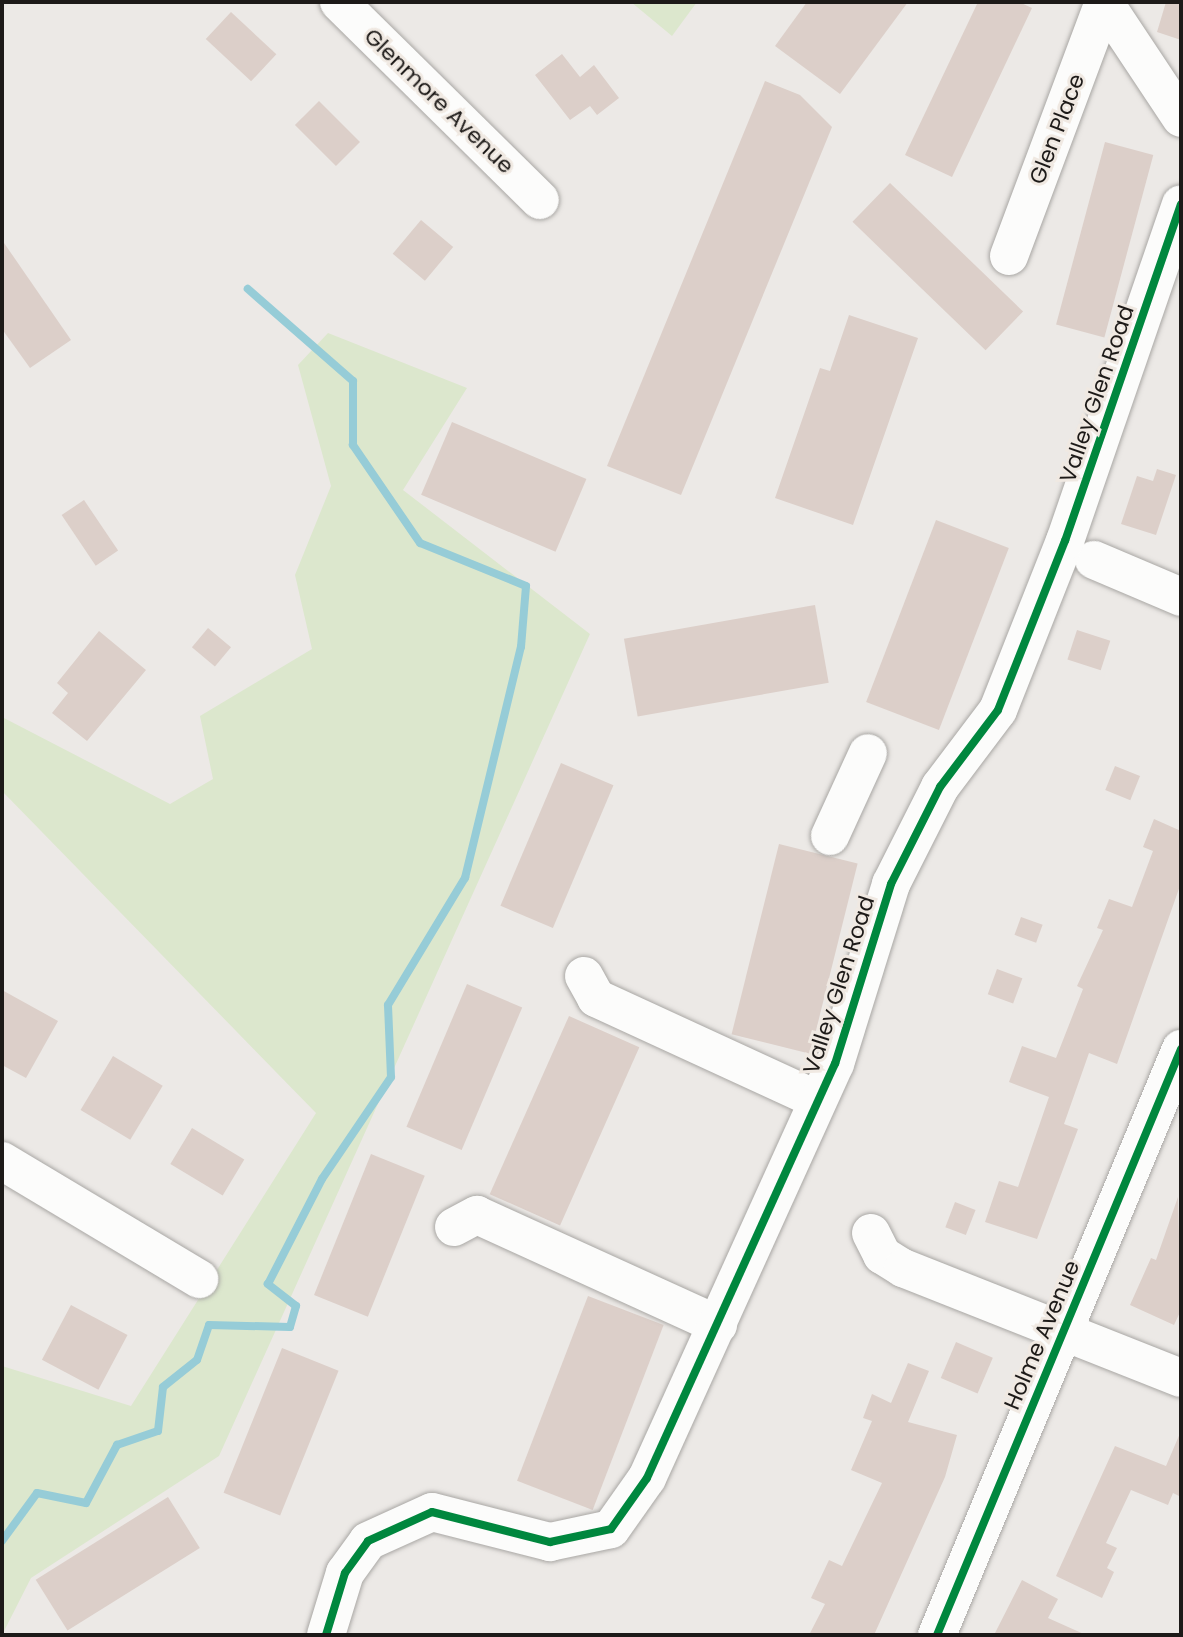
<!DOCTYPE html>
<html>
<head>
<meta charset="utf-8">
<style>
	body { margin:0 }
	#map { position:relative; width:1183px; height:1637px; overflow:hidden; background:#ece9e6; font-family:Poppins,sans-serif }
	div>[style] { position:absolute }
	.green>* { inset:0; background:#dce7cd }
	.stream>* { height:8px; margin:-4px; padding:0 4px; transform-origin:4px; border-radius:4px; background:#96ccd7 }
	.building>* { inset:0; background:#dccfc9; transform-origin:0 0 }
	.roads { filter:drop-shadow(0 0 2px #a9a7a4) drop-shadow(0 0 2px #a9a7a4) }
	.minor>* { height:38px; margin:-19px; padding:0 19px; transform-origin:19px; border-radius:19px; background:#fcfcfb }
	.cycleway>* { height:8px; margin:-4px; padding:0 4px; transform-origin:4px; border-radius:4px; background:#00873e }
	span { translate:-50% -50%; white-space:nowrap; text-align:center; line-height:1.15; -webkit-text-stroke:6px #f0e9e2; paint-order:stroke }
	.street-label { font-size:22px; color:#1d1a18 }
	.frame { position:absolute; inset:0; border:4px solid #1d1a18; pointer-events:none }
</style>
</head>
<body>
<div id="map">
	<div class="green">
		<i style="clip-path:polygon(631px 2px,697px 2px,672px 36px)"></i>
		<i style="clip-path:polygon(328px 333px,467px 388px,403px 490px,590px 634px,219px 1456px,31px 1578px,2px 1635px,2px 1366px,131px 1406px,316px 1113px,2px 791px,2px 717px,170px 804px,213px 779px,200px 716px,312px 649px,295px 575px,331px 486px,298px 365px)"></i>
	</div>
	<div class="stream">
		<i style="left:2px;top:1541px;width:59px;rotate:-53.9deg"></i>
		<i style="left:37px;top:1493px;width:50px;rotate:11.5deg"></i>
		<i style="left:86px;top:1503px;width:66px;rotate:-61.9deg"></i>
		<i style="left:117px;top:1445px;width:43px;rotate:-18.9deg"></i>
		<i style="left:158px;top:1431px;width:44px;rotate:-83.5deg"></i>
		<i style="left:163px;top:1387px;width:43px;rotate:-38.5deg"></i>
		<i style="left:197px;top:1360px;width:37px;rotate:-71deg"></i>
		<i style="left:209px;top:1325px;width:81px;rotate:1.4deg"></i>
		<i style="left:290px;top:1327px;width:22px;rotate:-74deg"></i>
		<i style="left:296px;top:1306px;width:36px;rotate:-142deg"></i>
		<i style="left:268px;top:1284px;width:118px;rotate:-62.8deg"></i>
		<i style="left:322px;top:1179px;width:123px;rotate:-55.9deg"></i>
		<i style="left:391px;top:1077px;width:72px;rotate:-92.4deg"></i>
		<i style="left:388px;top:1005px;width:149px;rotate:-58.8deg"></i>
		<i style="left:465px;top:878px;width:238px;rotate:-76.4deg"></i>
		<i style="left:521px;top:647px;width:61px;rotate:-85.3deg"></i>
		<i style="left:526px;top:586px;width:114px;rotate:-157.9deg"></i>
		<i style="left:420px;top:543px;width:119px;rotate:-124.4deg"></i>
		<i style="left:353px;top:445px;width:64px;rotate:-90deg"></i>
		<i style="left:353px;top:381px;width:140px;rotate:-138.8deg"></i>
	</div>
	<div class="building">
		<i style="clip-path:polygon(807px 2px,908px 2px,840px 94px,775px 46px)"></i>
		<i style="clip-path:polygon(978px 2px,1019px 2px,1032px 8px,952px 177px,905px 155px)"></i>
		<i style="clip-path:polygon(1166px 2px,1181px 2px,1181px 40px,1157px 32px)"></i>
		<i style="left:231px;top:12px;width:62px;height:37px;rotate:43deg"></i>
		<i style="clip-path:polygon(562px 54px,580px 77px,594px 65px,619px 98px,597px 115px,590px 106px,570px 120px,535px 75px)"></i>
		<i style="clip-path:polygon(765px 81px,800px 95px,832px 127px,681px 495px,607px 466px)"></i>
		<i style="left:319px;top:101px;width:58px;height:34px;rotate:45deg"></i>
		<i style="left:1105px;top:142px;width:50px;height:189px;rotate:15deg"></i>
		<i style="left:890px;top:183px;width:185px;height:54px;rotate:44deg"></i>
		<i style="left:421px;top:220px;width:42px;height:44px;rotate:40deg"></i>
		<i style="clip-path:polygon(2px 240px,71px 340px,30px 368px,2px 329px)"></i>
		<i style="clip-path:polygon(849px 315px,918px 338px,853px 525px,775px 498px,820px 368px,830px 371px)"></i>
		<i style="left:452px;top:422px;width:146px;height:79px;rotate:23deg"></i>
		<i style="clip-path:polygon(1157px 469px,1176px 475px,1156px 535px,1121px 524px,1137px 476px,1153px 481px)"></i>
		<i style="left:84px;top:500px;width:61px;height:27px;rotate:56deg"></i>
		<i style="left:936px;top:520px;width:78px;height:195px;rotate:21deg"></i>
		<i style="left:815px;top:605px;width:79px;height:194px;rotate:80deg"></i>
		<i style="left:208px;top:628px;width:30px;height:25px;rotate:40deg"></i>
		<i style="left:1077px;top:630px;width:35px;height:31px;rotate:18deg"></i>
		<i style="clip-path:polygon(99px 631px,146px 670px,87px 741px,52px 713px,68px 693px,57px 683px)"></i>
		<i style="left:561px;top:763px;width:57px;height:155px;rotate:23deg"></i>
		<i style="left:1115px;top:766px;width:27px;height:26px;rotate:22deg"></i>
		<i style="clip-path:polygon(1154px 819px,1181px 831px,1181px 883px,1117px 1064px,1089px 1053px,1064px 1124px,1078px 1129px,1037px 1239px,985px 1222px,999px 1181px,1018px 1187px,1049px 1097px,1009px 1082px,1022px 1046px,1056px 1058px,1083px 989px,1077px 986px,1103px 930px,1097px 928px,1109px 899px,1132px 907px,1153px 851px,1143px 847px)"></i>
		<i style="left:779px;top:844px;width:81px;height:196px;rotate:14deg"></i>
		<i style="left:1021px;top:917px;width:23px;height:19px;rotate:20deg"></i>
		<i style="left:997px;top:969px;width:27px;height:27px;rotate:20deg"></i>
		<i style="left:467px;top:984px;width:60px;height:155px;rotate:23deg"></i>
		<i style="clip-path:polygon(2px 990px,58px 1021px,26px 1078px,2px 1065px)"></i>
		<i style="left:569px;top:1016px;width:77px;height:195px;rotate:24deg"></i>
		<i style="left:113px;top:1056px;width:58px;height:63px;rotate:31deg"></i>
		<i style="left:192px;top:1128px;width:61px;height:42px;rotate:31deg"></i>
		<i style="left:371px;top:1154px;width:58px;height:152px;rotate:22deg"></i>
		<i style="clip-path:polygon(1178px 1197px,1181px 1310px,1174px 1325px,1130px 1305px,1151px 1258px,1156px 1260px)"></i>
		<i style="left:955px;top:1202px;width:22px;height:27px;rotate:21deg"></i>
		<i style="left:588px;top:1296px;width:81px;height:198px;rotate:21deg"></i>
		<i style="left:71px;top:1305px;width:64px;height:62px;rotate:28deg"></i>
		<i style="left:956px;top:1342px;width:40px;height:39px;rotate:23deg"></i>
		<i style="left:282px;top:1348px;width:61px;height:156px;rotate:22deg"></i>
		<i style="clip-path:polygon(908px 1363px,929px 1371px,908px 1422px,957px 1435px,945px 1477px,874px 1635px,809px 1635px,825px 1604px,811px 1598px,829px 1560px,842px 1566px,882px 1483px,851px 1470px,872px 1421px,863px 1418px,872px 1394px,891px 1403px)"></i>
		<i style="clip-path:polygon(1181px 1431px,1181px 1497px,1173px 1493px,1168px 1505px,1131px 1490px,1106px 1543px,1117px 1548px,1107px 1568px,1114px 1572px,1102px 1598px,1056px 1576px,1115px 1446px,1166px 1466px)"></i>
		<i style="left:168px;top:1497px;width:60px;height:156px;rotate:58deg"></i>
		<i style="clip-path:polygon(1022px 1580px,1058px 1599px,1048px 1618px,1086px 1635px,994px 1635px)"></i>
	</div>
	<div class="roads">
		<div class="minor">
			<i style="left:339px;top:2px;width:282px;rotate:44.6deg"></i>
			<i style="left:1104px;top:2px;width:139px;rotate:56.4deg"></i>
			<i style="left:1009px;top:256px;width:271px;rotate:-69.5deg"></i>
			<i style="left:1094px;top:560px;width:95px;rotate:23deg"></i>
			<i style="left:830px;top:836px;width:91px;rotate:-65.4deg"></i>
			<i style="left:584px;top:976px;width:25px;rotate:61deg"></i>
			<i style="left:596px;top:998px;width:244px;rotate:24.7deg"></i>
			<i style="left:2px;top:1161px;width:230px;rotate:30.9deg"></i>
			<i style="left:454px;top:1227px;width:26px;rotate:-28deg"></i>
			<i style="left:477px;top:1215px;width:265px;rotate:24.5deg"></i>
			<i style="left:871px;top:1233px;width:25px;rotate:63deg"></i>
			<i style="left:882px;top:1255px;width:25px;rotate:32deg"></i>
			<i style="left:903px;top:1268px;width:299px;rotate:21.6deg"></i>
			<i style="left:326px;top:1635px;width:65px;rotate:-73deg"></i>
			<i style="left:345px;top:1573px;width:39px;rotate:-54deg"></i>
			<i style="left:368px;top:1541px;width:70px;rotate:-24.4deg"></i>
			<i style="left:432px;top:1512px;width:122px;rotate:14.3deg"></i>
			<i style="left:550px;top:1542px;width:62px;rotate:-12deg"></i>
			<i style="left:611px;top:1529px;width:62px;rotate:-54.8deg"></i>
			<i style="left:647px;top:1478px;width:455px;rotate:-65.6deg"></i>
			<i style="left:835px;top:1064px;width:189px;rotate:-72.7deg"></i>
			<i style="left:891px;top:884px;width:109px;rotate:-63.2deg"></i>
			<i style="left:940px;top:787px;width:96px;rotate:-53deg"></i>
			<i style="left:998px;top:710px;width:182px;rotate:-68.4deg"></i>
			<i style="left:1065px;top:541px;width:356px;rotate:-71deg"></i>
			<i style="left:937px;top:1635px;width:635px;rotate:-67.39deg"></i>
		</div>
	</div>
	<div class="cycleway">
		<i style="left:326px;top:1635px;width:65px;rotate:-73deg"></i>
		<i style="left:345px;top:1573px;width:39px;rotate:-54deg"></i>
		<i style="left:368px;top:1541px;width:70px;rotate:-24.4deg"></i>
		<i style="left:432px;top:1512px;width:122px;rotate:14.3deg"></i>
		<i style="left:550px;top:1542px;width:62px;rotate:-12deg"></i>
		<i style="left:611px;top:1529px;width:62px;rotate:-54.8deg"></i>
		<i style="left:647px;top:1478px;width:455px;rotate:-65.6deg"></i>
		<i style="left:835px;top:1064px;width:189px;rotate:-72.7deg"></i>
		<i style="left:891px;top:884px;width:109px;rotate:-63.2deg"></i>
		<i style="left:940px;top:787px;width:96px;rotate:-53deg"></i>
		<i style="left:998px;top:710px;width:182px;rotate:-68.4deg"></i>
		<i style="left:1065px;top:541px;width:356px;rotate:-71deg"></i>
		<i style="left:937px;top:1635px;width:635px;rotate:-67.39deg"></i>
	</div>
	<div class="street-label">
		<span style="left:439px;top:101px;rotate:44deg">Glenmore Avenue</span>
		<span style="left:1057px;top:129px;rotate:-69deg">Glen Place</span>
		<span style="left:1097px;top:394px;rotate:-71deg">Valley Glen Road</span>
		<span style="left:839px;top:985px;rotate:-72deg">Valley Glen Road</span>
		<span style="left:1042px;top:1335px;rotate:-67deg">Holme Avenue</span>
	</div>
	<div class="frame"></div>
</div>
</body>
</html>
